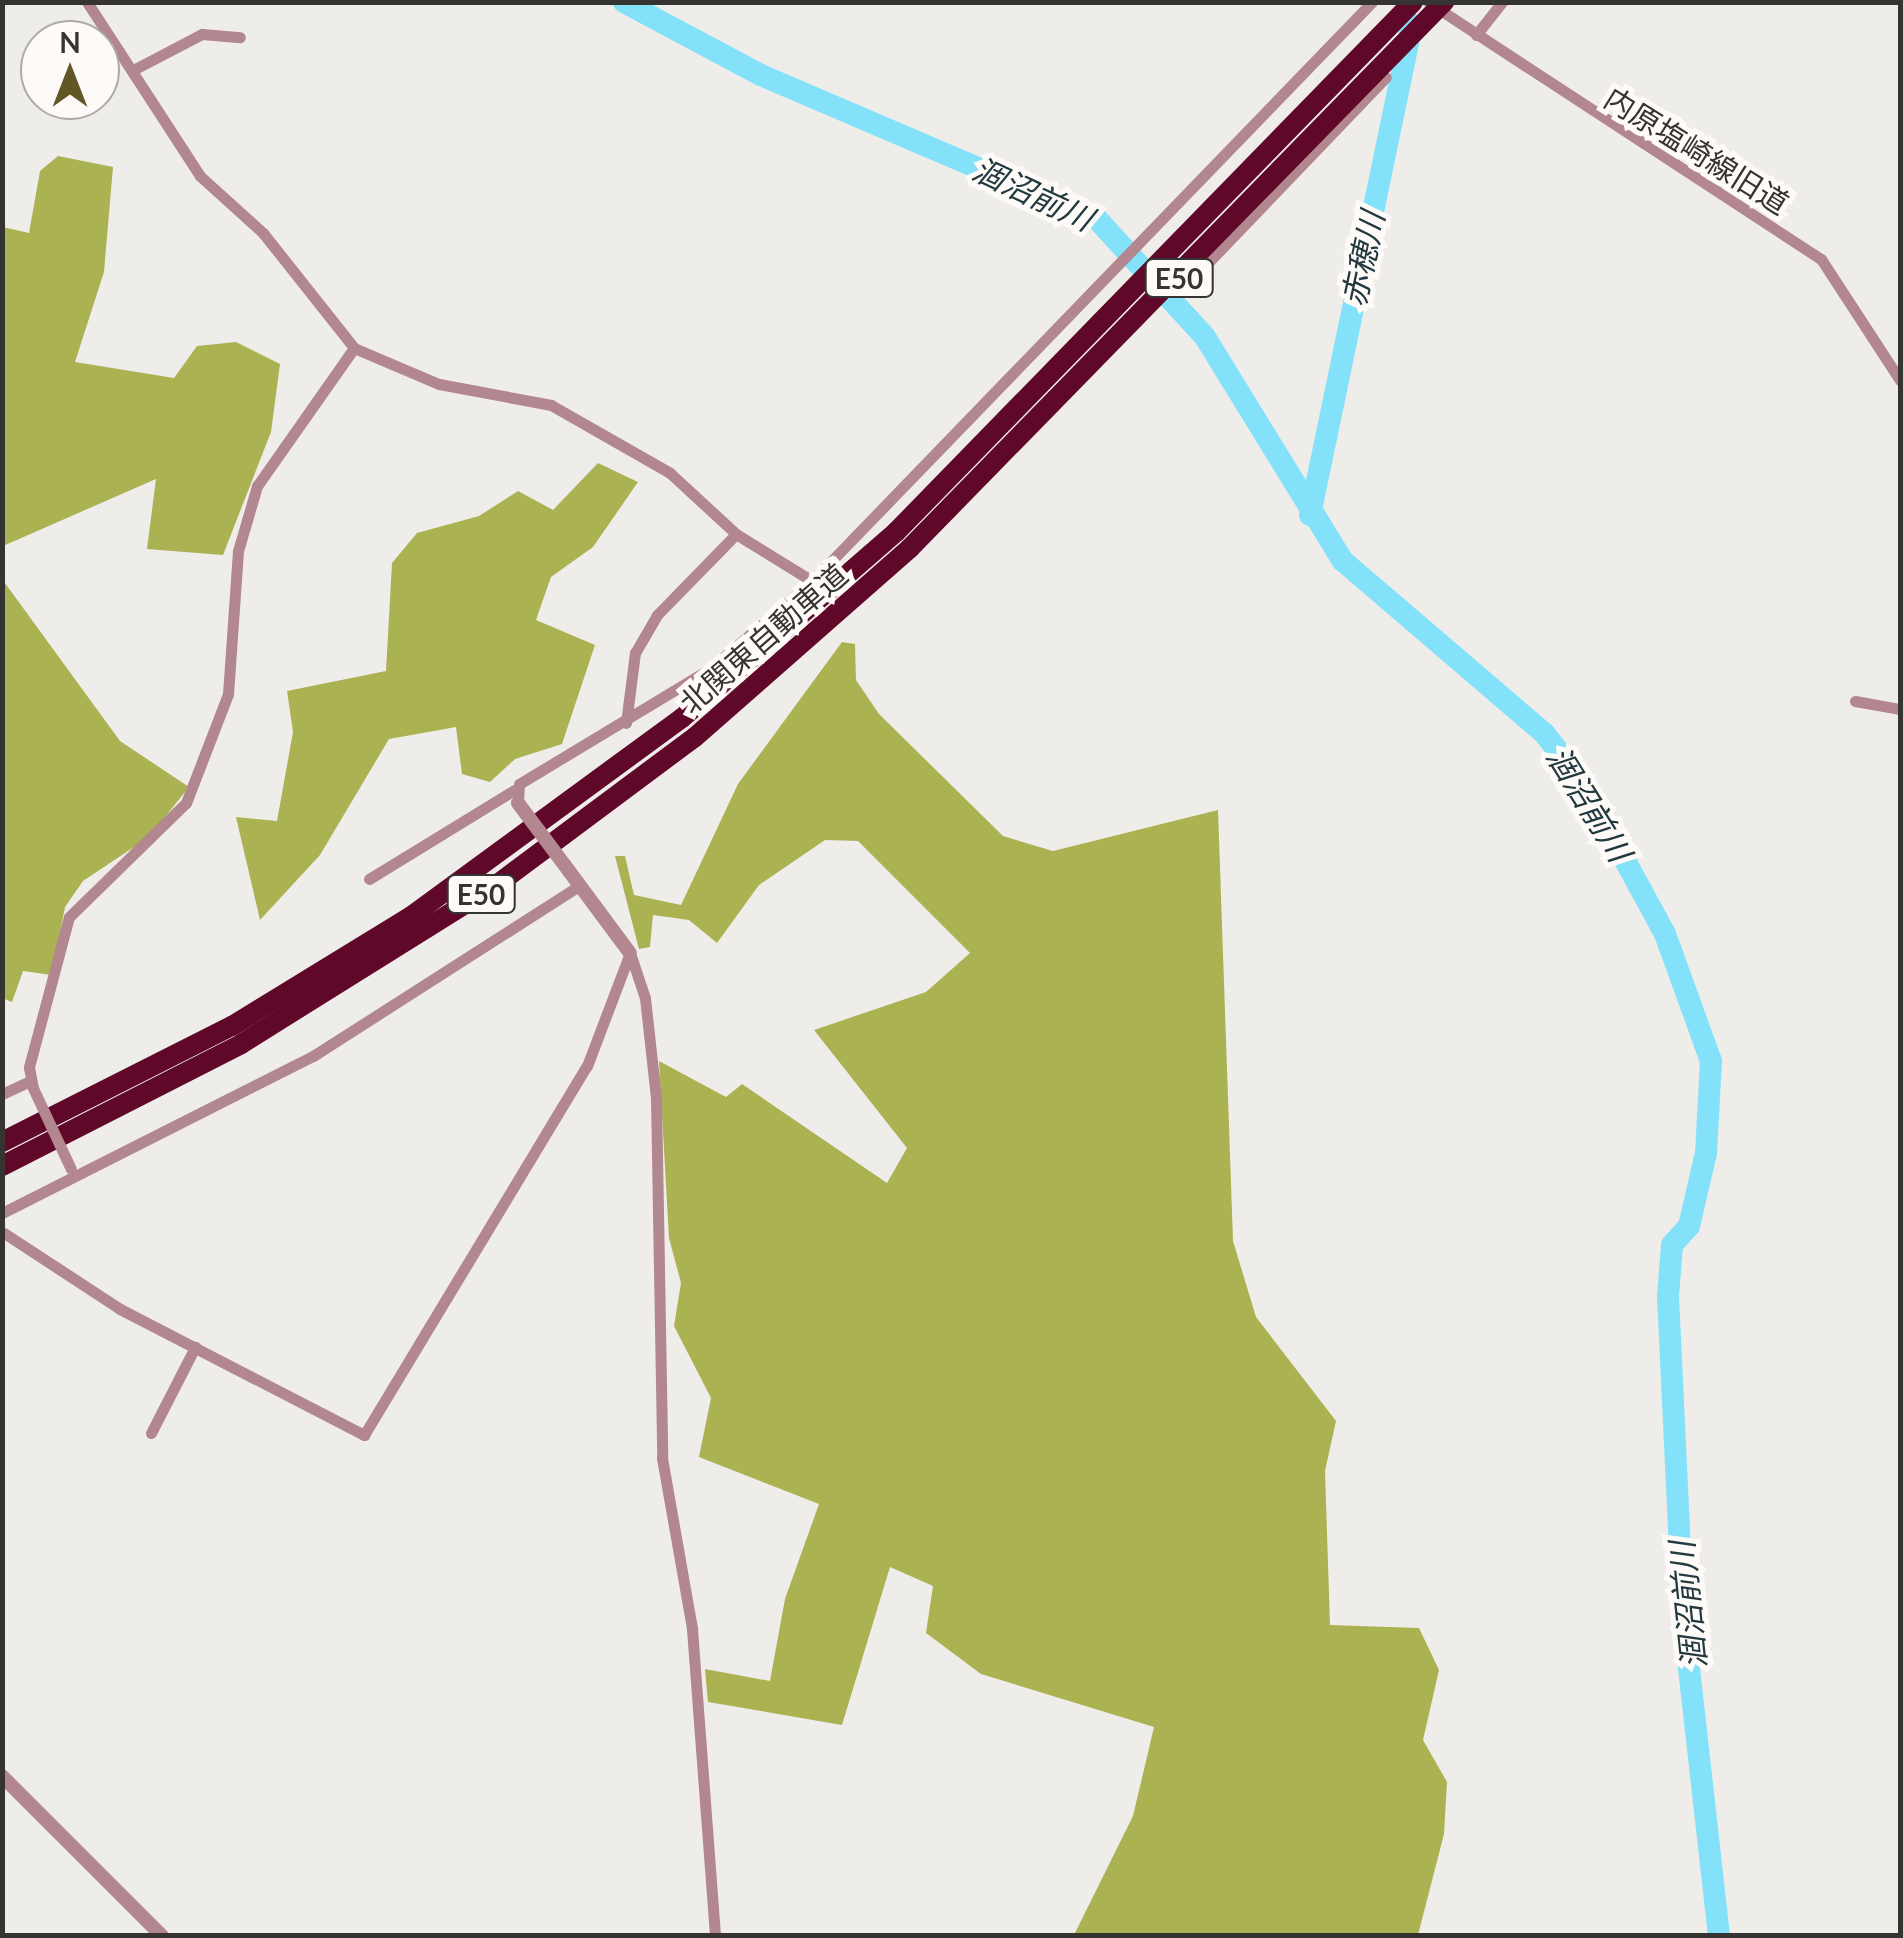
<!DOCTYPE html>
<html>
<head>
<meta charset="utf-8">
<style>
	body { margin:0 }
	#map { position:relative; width:1903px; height:1938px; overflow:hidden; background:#efedea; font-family:Lato,"Noto Sans JP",sans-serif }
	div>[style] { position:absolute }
	.forest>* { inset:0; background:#abb252 }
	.river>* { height:22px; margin:-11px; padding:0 11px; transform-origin:11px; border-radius:11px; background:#83e2fa }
	.minor>* { height:11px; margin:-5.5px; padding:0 5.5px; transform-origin:5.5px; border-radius:5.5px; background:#b2878f }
	.tertiary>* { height:14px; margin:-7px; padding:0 7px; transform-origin:7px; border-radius:7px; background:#b2878f }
	.motorway>* { height:20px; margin:-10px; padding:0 10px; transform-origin:10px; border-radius:10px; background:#60082a }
	.minor-bridge>* { height:11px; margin:-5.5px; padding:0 5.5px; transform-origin:5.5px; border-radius:5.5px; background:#b2878f }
	.tertiary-bridge>* { height:14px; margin:-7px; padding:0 7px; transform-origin:7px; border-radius:7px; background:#b2878f }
	.motorway-bridge>* { height:20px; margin:-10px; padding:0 10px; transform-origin:10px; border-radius:10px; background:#60082a }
	span { translate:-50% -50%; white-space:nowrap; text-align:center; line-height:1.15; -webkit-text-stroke:10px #fdfaf8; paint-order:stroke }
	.shield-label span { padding:2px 8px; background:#fdfaf8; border:2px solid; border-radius:8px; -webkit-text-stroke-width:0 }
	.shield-label { font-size:28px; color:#353433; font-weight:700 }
	.street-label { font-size:30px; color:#353433 }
	.water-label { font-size:32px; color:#22393f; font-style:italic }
	.frame { position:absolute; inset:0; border:5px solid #353433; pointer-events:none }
	.north { position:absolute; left:20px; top:20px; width:100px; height:100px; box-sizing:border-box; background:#fdfaf8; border:2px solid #adaba9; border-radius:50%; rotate:0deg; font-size:28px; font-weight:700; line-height:40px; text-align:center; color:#353433 }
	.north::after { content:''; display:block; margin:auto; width:35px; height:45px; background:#625724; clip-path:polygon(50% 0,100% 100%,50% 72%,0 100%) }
</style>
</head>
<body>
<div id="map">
	<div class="forest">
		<i style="clip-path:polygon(58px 156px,113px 167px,104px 272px,75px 362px,174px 378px,197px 346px,236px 342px,280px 364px,271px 432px,223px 555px,147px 549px,156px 479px,3px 546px,3px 227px,29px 233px,40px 171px)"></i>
		<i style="clip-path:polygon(598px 463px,638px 482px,593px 547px,551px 577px,536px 620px,595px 645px,562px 744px,515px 759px,490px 782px,462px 774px,456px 727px,389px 739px,320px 855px,260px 920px,236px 817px,277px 821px,293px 732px,287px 691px,386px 671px,392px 563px,417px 533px,479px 516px,518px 491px,553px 510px)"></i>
		<i style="clip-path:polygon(2px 579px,120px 741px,189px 787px,149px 837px,83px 881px,65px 907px,52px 975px,23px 971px,12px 1002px,2px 998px)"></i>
		<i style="clip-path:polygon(842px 642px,855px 644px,856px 680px,879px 714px,1003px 836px,1053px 851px,1218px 810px,1233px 1241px,1256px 1317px,1336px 1421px,1325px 1471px,1330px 1625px,1419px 1628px,1439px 1670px,1423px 1740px,1447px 1782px,1444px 1834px,1418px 1935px,1074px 1935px,1133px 1816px,1154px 1727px,981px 1674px,926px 1633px,933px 1586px,890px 1567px,842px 1725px,708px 1702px,705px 1669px,770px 1681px,785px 1599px,819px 1504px,699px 1457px,711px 1398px,674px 1326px,681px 1283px,669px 1238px,659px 1061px,726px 1097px,742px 1084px,887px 1183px,907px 1148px,814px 1030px,926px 992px,970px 953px,858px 841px,825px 840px,759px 885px,717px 943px,689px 920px,653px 915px,650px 947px,639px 949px,615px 856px,625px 856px,634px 895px,681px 905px,738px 784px)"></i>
	</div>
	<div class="river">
		<i style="left:624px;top:2px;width:155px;rotate:28.1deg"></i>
		<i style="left:761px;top:75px;width:366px;rotate:23.2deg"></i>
		<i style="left:1097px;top:219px;width:160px;rotate:47.5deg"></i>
		<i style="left:1205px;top:337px;width:263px;rotate:58.4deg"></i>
		<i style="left:1343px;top:561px;width:265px;rotate:40.6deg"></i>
		<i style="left:1544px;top:733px;width:61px;rotate:51.6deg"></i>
		<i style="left:1582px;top:781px;width:174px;rotate:61.5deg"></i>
		<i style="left:1665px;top:934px;width:135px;rotate:70.1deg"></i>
		<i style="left:1711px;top:1061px;width:92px;rotate:93.1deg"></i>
		<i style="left:1706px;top:1153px;width:75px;rotate:103.1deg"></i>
		<i style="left:1689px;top:1226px;width:25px;rotate:132deg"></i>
		<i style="left:1672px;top:1245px;width:51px;rotate:94.5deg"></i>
		<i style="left:1668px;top:1296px;width:319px;rotate:87.3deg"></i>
		<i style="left:1683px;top:1615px;width:323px;rotate:83.6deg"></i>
		<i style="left:1310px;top:515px;width:501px;rotate:-78.26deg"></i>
	</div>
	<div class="minor">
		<i style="left:87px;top:2px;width:207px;rotate:57deg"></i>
		<i style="left:200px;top:176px;width:85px;rotate:42.1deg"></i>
		<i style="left:263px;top:233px;width:147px;rotate:51.6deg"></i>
		<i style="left:354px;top:348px;width:92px;rotate:23deg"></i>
		<i style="left:439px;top:384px;width:114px;rotate:10.6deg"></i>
		<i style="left:551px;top:405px;width:137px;rotate:29.7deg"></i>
		<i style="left:670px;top:473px;width:90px;rotate:42.7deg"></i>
		<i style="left:736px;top:534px;width:89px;rotate:31.7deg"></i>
		<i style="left:1428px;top:2px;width:470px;rotate:33.2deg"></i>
		<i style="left:1821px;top:259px;width:145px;rotate:56.9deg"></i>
		<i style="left:1476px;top:35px;width:42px;rotate:-51.8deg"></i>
		<i style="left:133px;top:70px;width:78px;rotate:-27.6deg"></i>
		<i style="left:202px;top:34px;width:38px;rotate:5deg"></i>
		<i style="left:1201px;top:270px;width:267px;rotate:-46.2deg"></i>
		<i style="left:1855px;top:701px;width:46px;rotate:10.1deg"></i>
		<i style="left:626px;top:723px;width:71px;rotate:-82.7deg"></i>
		<i style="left:635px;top:653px;width:44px;rotate:-59.9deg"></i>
		<i style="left:657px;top:615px;width:113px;rotate:-45.7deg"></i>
		<i style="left:518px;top:803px;width:19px;rotate:-87deg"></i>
		<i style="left:519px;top:784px;width:224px;rotate:-31.1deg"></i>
		<i style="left:711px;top:668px;width:133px;rotate:-40.7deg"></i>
		<i style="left:812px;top:581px;width:806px;rotate:-45.96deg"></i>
		<i style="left:369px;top:879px;width:170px;rotate:-31.5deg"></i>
		<i style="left:630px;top:953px;width:47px;rotate:71.6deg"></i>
		<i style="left:645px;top:998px;width:100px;rotate:83.7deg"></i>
		<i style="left:656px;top:1097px;width:361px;rotate:89deg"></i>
		<i style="left:662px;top:1458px;width:174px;rotate:80deg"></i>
		<i style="left:692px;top:1629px;width:308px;rotate:85.7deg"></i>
		<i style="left:33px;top:1088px;width:21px;rotate:-101deg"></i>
		<i style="left:29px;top:1067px;width:155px;rotate:-75.1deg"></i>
		<i style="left:69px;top:917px;width:163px;rotate:-44.3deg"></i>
		<i style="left:186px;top:803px;width:117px;rotate:-68.9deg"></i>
		<i style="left:228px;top:694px;width:143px;rotate:-86deg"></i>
		<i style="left:238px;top:551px;width:68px;rotate:-73.7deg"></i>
		<i style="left:257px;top:486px;width:169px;rotate:-54.9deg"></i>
		<i style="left:2px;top:1094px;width:29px;rotate:-25deg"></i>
		<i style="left:2px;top:1213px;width:348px;rotate:-26.8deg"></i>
		<i style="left:313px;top:1056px;width:317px;rotate:-32.6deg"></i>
		<i style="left:4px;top:1233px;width:139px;rotate:33.2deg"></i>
		<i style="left:120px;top:1309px;width:275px;rotate:27.3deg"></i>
		<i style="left:364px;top:1435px;width:431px;rotate:-58.9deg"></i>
		<i style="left:587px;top:1066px;width:121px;rotate:-69.2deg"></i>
		<i style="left:151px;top:1433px;width:97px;rotate:-62.9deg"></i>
	</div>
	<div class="tertiary">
		<i style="left:569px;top:871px;width:102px;rotate:53.4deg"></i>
		<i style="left:2px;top:1776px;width:226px;rotate:45deg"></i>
	</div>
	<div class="motorway">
		<i style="left:2px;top:1142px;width:258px;rotate:-26.8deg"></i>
		<i style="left:232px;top:1026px;width:209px;rotate:-31.5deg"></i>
		<i style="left:410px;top:917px;width:337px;rotate:-36.2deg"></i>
		<i style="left:682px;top:718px;width:284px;rotate:-41deg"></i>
		<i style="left:2px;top:1166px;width:268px;rotate:-27deg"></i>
		<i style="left:241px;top:1044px;width:304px;rotate:-32deg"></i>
		<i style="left:499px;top:883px;width:244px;rotate:-36.7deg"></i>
		<i style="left:695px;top:737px;width:286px;rotate:-41.3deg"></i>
	</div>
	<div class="minor-bridge">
		<i style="left:33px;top:1088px;width:89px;rotate:64.9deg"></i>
	</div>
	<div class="tertiary-bridge">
		<i style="left:518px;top:803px;width:85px;rotate:53.1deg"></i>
	</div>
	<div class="motorway-bridge">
		<i style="left:896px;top:532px;width:740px;rotate:-45.71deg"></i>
		<i style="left:910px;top:548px;width:764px;rotate:-45.64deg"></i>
	</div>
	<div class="shield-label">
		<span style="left:1179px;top:278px">E50</span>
		<span style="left:481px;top:894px">E50</span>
	</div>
	<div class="street-label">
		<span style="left:1697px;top:150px;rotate:32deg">内原塩崎線旧道</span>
		<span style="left:763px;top:638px;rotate:-41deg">北関東自動車道</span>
	</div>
	<div class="water-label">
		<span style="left:1033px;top:194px;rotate:25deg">涸沼前川</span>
		<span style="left:1363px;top:259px;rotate:-78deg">赤穂川</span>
		<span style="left:1589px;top:804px;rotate:58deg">涸沼前川</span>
		<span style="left:1688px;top:1605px;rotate:-96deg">涸沼前川</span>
	</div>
	<div class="frame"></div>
	<div class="north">N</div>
</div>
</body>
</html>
